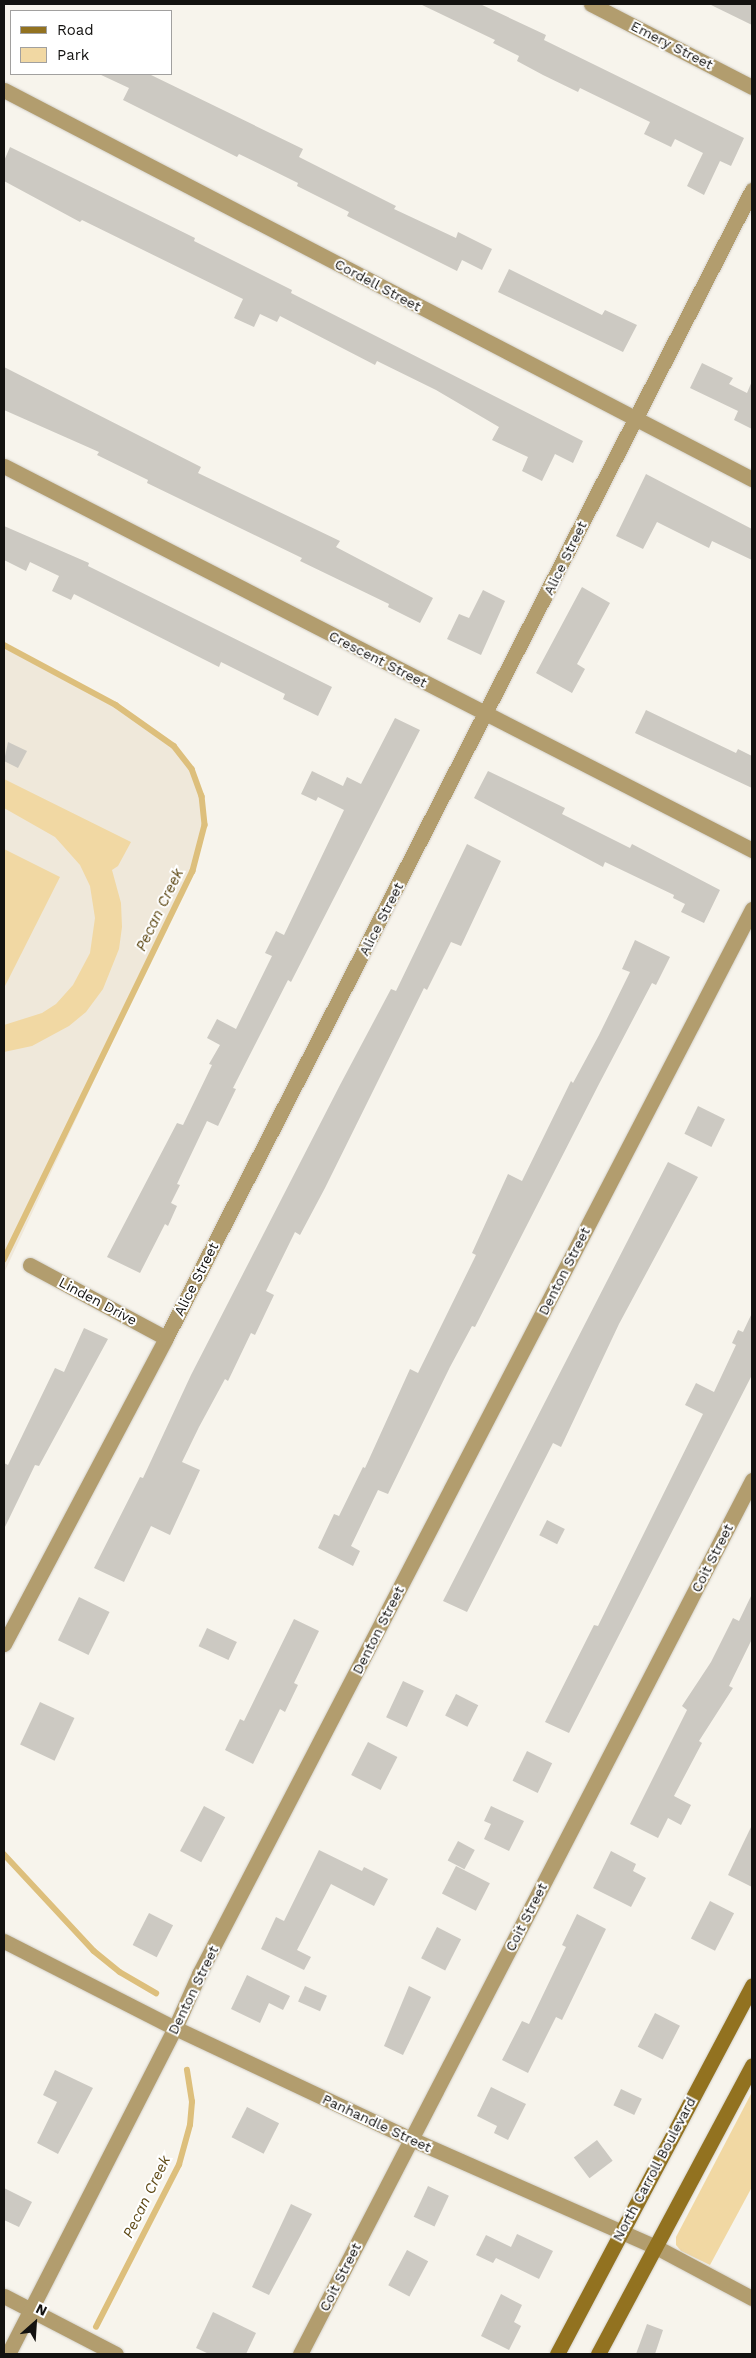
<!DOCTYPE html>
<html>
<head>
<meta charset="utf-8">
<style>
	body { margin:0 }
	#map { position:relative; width:756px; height:2358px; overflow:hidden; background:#f7f4ec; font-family:"Work Sans",sans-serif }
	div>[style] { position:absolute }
	.built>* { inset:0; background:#efe8da }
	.green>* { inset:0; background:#f1d8a3 }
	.stream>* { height:5.5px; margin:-2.75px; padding:0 2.75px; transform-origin:2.75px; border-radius:2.75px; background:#ddbf7c }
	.building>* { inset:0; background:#ccc9c2; transform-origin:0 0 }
	.roads { filter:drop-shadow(0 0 1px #d3d0c9) drop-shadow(0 0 1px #d3d0c9) }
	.street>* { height:15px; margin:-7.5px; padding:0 7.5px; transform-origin:7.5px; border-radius:7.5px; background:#b29d6e }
	.secondary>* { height:15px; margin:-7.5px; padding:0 7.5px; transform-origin:7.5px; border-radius:7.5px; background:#927220 }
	span { translate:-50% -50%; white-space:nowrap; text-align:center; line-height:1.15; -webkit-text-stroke:4px #fff; paint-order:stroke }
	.street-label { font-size:14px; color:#131210 }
	.water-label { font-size:15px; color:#5f4a16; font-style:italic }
	.frame { position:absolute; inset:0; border:5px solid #131210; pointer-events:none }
	.legend { position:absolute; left:10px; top:10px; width:162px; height:65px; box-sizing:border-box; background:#fff; border:1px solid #a1a09f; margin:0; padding:6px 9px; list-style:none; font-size:15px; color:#131210 }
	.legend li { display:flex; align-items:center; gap:10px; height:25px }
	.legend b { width:25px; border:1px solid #a1a09f }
	.north { position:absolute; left:10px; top:2298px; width:50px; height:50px; -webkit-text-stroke:4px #fff; paint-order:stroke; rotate:26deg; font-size:14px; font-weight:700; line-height:20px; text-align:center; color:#131210 }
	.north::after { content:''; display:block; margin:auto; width:18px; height:22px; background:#131210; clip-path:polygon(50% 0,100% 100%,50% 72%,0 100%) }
</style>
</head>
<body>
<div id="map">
	<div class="built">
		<i style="clip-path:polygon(4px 646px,116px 705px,156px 731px,174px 746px,192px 769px,205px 811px,203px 842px,195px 865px,4px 1273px)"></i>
	</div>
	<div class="green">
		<i style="clip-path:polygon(4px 779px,131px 842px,118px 866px,112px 870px,121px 903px,122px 927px,119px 949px,103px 989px,86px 1012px,69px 1026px,32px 1046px,4px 1052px,4px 1025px,42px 1013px,56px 1004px,73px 985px,90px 953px,95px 918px,90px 886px,80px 865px,55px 837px,4px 808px)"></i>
		<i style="clip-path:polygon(4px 849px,60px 877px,4px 988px)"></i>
		<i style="clip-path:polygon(752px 2092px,752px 2187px,710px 2265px,681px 2251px,676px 2245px,676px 2237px)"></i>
	</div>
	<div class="stream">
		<i style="left:4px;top:645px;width:127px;rotate:28.2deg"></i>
		<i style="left:116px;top:705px;width:71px;rotate:35.3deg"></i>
		<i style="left:174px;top:746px;width:29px;rotate:52deg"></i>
		<i style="left:192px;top:769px;width:29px;rotate:70deg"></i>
		<i style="left:202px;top:796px;width:29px;rotate:84deg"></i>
		<i style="left:205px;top:825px;width:48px;rotate:104.6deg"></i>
		<i style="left:193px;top:871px;width:432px;rotate:115.9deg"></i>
		<i style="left:4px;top:1854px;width:132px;rotate:47.1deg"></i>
		<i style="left:94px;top:1951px;width:33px;rotate:39deg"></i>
		<i style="left:120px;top:1972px;width:42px;rotate:30.3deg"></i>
		<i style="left:96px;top:2327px;width:182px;rotate:-62.9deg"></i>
		<i style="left:179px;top:2165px;width:41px;rotate:-74.6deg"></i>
		<i style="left:190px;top:2125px;width:23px;rotate:-85deg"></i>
		<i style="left:192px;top:2102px;width:32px;rotate:-99deg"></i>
	</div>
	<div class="building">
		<i style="clip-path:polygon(420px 4px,480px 4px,546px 35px,544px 40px,744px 138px,731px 166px,720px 161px,704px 195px,687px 186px,703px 153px,675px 139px,671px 147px,644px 134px,650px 122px,580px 88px,578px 92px,543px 75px,517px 61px,519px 56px,493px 43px,495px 40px)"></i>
		<i style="clip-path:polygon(709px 4px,752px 4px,752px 25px)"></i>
		<i style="clip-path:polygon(99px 74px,149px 74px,303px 149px,299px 157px,396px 206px,394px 209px,456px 238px,458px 232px,492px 249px,482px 270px,462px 260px,457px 271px,347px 216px,349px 212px,297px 186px,298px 183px,239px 154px,237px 157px,123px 100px,129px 88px)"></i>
		<i style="clip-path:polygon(10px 147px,195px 238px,194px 241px,292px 290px,291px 293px,583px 441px,573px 463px,555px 454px,542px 481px,522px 471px,528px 457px,492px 440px,499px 427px,436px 390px,377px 361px,375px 365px,280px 316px,277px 322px,260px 314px,254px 327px,234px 318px,243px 299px,82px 220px,80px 222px,4px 181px,4px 161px)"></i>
		<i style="clip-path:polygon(509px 269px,602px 315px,605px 310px,637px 325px,623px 352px,498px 292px)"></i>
		<i style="clip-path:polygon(702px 363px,733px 378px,729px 384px,747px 393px,752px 381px,752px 429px,734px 420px,738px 411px,690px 388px)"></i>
		<i style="clip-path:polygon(4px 367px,201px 467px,198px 473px,340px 541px,336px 547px,433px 598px,420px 623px,388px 607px,389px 604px,300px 561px,302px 558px,147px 483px,148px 480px,97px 455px,99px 452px,4px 410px)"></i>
		<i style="clip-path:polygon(646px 474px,752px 529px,752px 560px,712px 541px,709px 548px,657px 522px,643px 549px,616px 536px)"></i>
		<i style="clip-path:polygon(4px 526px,89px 563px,88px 566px,332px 687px,318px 716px,283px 699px,285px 694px,221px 662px,219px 667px,74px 594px,71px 600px,52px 591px,59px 576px,30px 562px,26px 571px,4px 560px)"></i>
		<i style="clip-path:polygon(582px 587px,610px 603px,577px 664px,585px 669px,572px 693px,536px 673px)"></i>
		<i style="clip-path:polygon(483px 590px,505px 601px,481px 655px,447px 639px,459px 614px,469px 618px)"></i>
		<i style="clip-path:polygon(646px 710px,736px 753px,738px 749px,752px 756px,752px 788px,635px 733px)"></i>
		<i style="clip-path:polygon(395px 718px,420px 730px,291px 982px,288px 980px,233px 1088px,236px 1089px,218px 1126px,207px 1121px,177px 1184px,180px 1185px,171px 1203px,177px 1206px,168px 1226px,165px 1224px,140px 1273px,107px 1257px,177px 1123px,183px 1125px,212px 1065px,209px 1064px,220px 1045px,207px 1038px,217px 1019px,236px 1029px,272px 956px,265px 953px,276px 931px,284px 935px,344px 810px,318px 797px,316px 801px,301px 794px,312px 771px,343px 786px,347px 777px,361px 784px)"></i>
		<i style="clip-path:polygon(8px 742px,27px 751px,18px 768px,4px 761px)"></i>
		<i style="clip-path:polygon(488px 771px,565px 808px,562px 814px,630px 848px,632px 844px,720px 890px,704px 923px,681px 912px,685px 904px,673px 898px,674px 895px,605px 862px,603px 867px,474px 798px)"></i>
		<i style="clip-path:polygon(467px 844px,501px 861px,461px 946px,451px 942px,427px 990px,424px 988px,325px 1188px,300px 1235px,295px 1232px,266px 1291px,274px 1295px,255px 1335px,251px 1333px,228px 1381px,225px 1379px,199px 1427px,182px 1462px,200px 1470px,170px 1535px,151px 1526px,124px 1582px,94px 1568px,140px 1477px,143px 1478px,191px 1375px,340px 1085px,391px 989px,396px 991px)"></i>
		<i style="clip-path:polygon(635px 940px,670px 957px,656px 985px,652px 983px,599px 1084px,475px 1327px,472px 1326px,450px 1367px,388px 1494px,378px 1490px,351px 1546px,360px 1551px,353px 1566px,318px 1548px,334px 1514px,339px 1516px,363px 1467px,365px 1468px,410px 1369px,418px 1373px,476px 1255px,472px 1253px,508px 1174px,522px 1181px,571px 1081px,573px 1083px,599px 1035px,630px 972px,622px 969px)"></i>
		<i style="left:698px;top:1106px;width:30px;height:31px;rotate:26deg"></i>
		<i style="clip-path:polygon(668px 1162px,698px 1177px,619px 1324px,561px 1447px,553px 1443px,467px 1612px,443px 1601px)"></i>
		<i style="clip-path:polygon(752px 1313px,752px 1375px,569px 1733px,545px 1722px,594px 1625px,598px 1626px,703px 1414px,685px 1405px,696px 1383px,714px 1392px,736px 1345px,732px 1343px,738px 1330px,743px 1332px)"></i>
		<i style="clip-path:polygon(84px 1328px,108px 1339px,39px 1466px,35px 1465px,4px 1529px,4px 1463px,8px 1465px,55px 1368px,64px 1372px)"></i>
		<i style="left:547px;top:1520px;width:20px;height:17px;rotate:27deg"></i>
		<i style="clip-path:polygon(752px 1594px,752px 1639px,729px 1686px,733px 1688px,699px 1741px,702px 1743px,674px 1796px,691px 1805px,681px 1825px,668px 1818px,658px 1838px,630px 1824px,687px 1710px,682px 1706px,711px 1662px,733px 1618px,739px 1621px)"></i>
		<i style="left:79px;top:1597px;width:34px;height:48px;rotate:26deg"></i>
		<i style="clip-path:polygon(294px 1619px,319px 1631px,294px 1683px,298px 1685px,285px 1712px,280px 1709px,253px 1764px,225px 1750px,240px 1719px,244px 1721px)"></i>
		<i style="left:207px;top:1628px;width:33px;height:20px;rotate:25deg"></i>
		<i style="left:403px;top:1681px;width:23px;height:40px;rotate:25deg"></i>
		<i style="left:456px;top:1694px;width:25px;height:24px;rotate:27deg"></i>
		<i style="left:40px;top:1702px;width:38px;height:47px;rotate:25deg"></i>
		<i style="left:368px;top:1742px;width:33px;height:37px;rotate:27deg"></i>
		<i style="left:527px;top:1751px;width:28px;height:33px;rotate:26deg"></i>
		<i style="left:204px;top:1806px;width:24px;height:51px;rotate:28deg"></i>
		<i style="clip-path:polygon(491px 1806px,524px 1821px,509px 1851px,484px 1839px,491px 1824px,484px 1821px)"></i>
		<i style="clip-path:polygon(752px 1825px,752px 1887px,728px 1875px)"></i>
		<i style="left:458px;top:1841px;width:19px;height:22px;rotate:28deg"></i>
		<i style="clip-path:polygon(319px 1850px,362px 1871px,364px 1867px,388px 1879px,374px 1906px,331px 1884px,297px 1950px,311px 1957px,304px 1970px,261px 1949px,276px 1917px,284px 1921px)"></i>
		<i style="clip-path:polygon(611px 1851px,636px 1864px,633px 1871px,646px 1878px,631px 1907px,593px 1888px)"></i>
		<i style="left:456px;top:1866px;width:38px;height:31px;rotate:27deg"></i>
		<i style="left:710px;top:1901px;width:27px;height:42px;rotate:27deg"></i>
		<i style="left:149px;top:1913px;width:27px;height:36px;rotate:27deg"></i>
		<i style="clip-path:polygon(577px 1914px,606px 1929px,562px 2020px,556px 2017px,528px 2073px,502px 2060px,522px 2021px,529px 2024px,566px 1947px,562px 1945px)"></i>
		<i style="left:437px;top:1927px;width:27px;height:35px;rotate:27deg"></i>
		<i style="clip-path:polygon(247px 1975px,290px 1996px,283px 2010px,269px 2003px,260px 2023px,231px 2009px)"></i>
		<i style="left:305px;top:1986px;width:24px;height:17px;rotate:24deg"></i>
		<i style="clip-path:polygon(409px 1986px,431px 1997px,403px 2055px,384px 2046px)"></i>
		<i style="left:655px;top:2013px;width:28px;height:38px;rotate:27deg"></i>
		<i style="clip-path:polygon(55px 2070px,93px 2088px,58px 2154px,37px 2143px,57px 2102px,43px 2095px)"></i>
		<i style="clip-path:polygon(491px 2087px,526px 2104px,508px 2140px,494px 2133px,497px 2126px,477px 2116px)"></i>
		<i style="left:621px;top:2089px;width:23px;height:18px;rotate:25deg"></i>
		<i style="left:247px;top:2107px;width:36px;height:34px;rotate:27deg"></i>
		<i style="left:597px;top:2140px;width:26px;height:29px;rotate:53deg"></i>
		<i style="left:428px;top:2186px;width:23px;height:34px;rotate:25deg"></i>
		<i style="clip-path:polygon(4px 2188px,32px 2202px,19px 2227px,4px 2220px)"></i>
		<i style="clip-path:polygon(291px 2204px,312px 2214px,269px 2295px,252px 2287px)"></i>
		<i style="clip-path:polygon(517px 2234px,553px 2251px,539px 2279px,496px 2258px,493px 2263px,476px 2255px,486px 2235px,511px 2247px)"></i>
		<i style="left:407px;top:2250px;width:24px;height:40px;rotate:28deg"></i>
		<i style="clip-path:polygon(501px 2294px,522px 2305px,514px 2322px,521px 2326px,509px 2350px,481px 2336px)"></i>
		<i style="clip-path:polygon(213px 2312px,256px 2333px,246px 2354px,209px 2354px,196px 2348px)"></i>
		<i style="clip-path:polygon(647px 2324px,663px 2330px,655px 2354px,636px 2354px)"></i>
	</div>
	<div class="roads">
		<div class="street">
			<i style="left:591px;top:4px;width:181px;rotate:27.3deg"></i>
			<i style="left:4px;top:90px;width:843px;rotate:27.48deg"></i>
			<i style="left:4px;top:466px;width:841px;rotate:27.17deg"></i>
			<i style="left:30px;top:1265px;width:154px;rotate:28.2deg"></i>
			<i style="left:4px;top:1644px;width:346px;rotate:-62.1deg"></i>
			<i style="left:166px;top:1338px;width:1289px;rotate:-62.96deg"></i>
			<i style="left:4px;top:1941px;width:192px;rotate:27deg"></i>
			<i style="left:175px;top:2028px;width:261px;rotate:25.2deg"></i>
			<i style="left:411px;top:2139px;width:266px;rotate:23.8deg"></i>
			<i style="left:654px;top:2246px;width:111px;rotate:28deg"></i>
			<i style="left:4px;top:2296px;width:126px;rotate:27.4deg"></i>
			<i style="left:8px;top:2354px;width:366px;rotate:-62.9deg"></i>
			<i style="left:175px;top:2028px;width:59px;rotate:-66deg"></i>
			<i style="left:199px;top:1974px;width:1200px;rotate:-62.56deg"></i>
			<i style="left:300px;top:2354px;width:984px;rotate:-62.65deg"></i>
		</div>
		<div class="secondary">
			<i style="left:557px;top:2354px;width:417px;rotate:-62.1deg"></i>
			<i style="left:598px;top:2354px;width:327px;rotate:-61.9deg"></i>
		</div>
	</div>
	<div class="street-label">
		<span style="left:672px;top:45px;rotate:27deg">Emery Street</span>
		<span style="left:378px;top:285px;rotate:28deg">Cordell Street</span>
		<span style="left:565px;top:558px;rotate:-64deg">Alice Street</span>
		<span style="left:378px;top:659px;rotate:27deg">Crescent Street</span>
		<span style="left:381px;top:919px;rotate:-63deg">Alice Street</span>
		<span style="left:564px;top:1271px;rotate:-63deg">Denton Street</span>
		<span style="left:196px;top:1279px;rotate:-63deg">Alice Street</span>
		<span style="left:98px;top:1301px;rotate:28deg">Linden Drive</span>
		<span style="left:712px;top:1558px;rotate:-63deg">Coit Street</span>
		<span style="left:378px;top:1630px;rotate:-63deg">Denton Street</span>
		<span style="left:526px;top:1917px;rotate:-63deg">Coit Street</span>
		<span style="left:193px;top:1990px;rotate:-64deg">Denton Street</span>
		<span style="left:377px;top:2123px;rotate:25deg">Panhandle Street</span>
		<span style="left:654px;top:2169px;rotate:-62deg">North Carroll Boulevard</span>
		<span style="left:340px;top:2277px;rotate:-63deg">Coit Street</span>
	</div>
	<div class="water-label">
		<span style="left:160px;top:910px;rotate:-64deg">Pecan Creek</span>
		<span style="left:147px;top:2197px;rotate:-64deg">Pecan Creek</span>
	</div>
	<div class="frame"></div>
	<ul class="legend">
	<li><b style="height:6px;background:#927220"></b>Road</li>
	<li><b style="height:14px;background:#f1d8a3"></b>Park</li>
	</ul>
	<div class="north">N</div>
</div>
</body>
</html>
